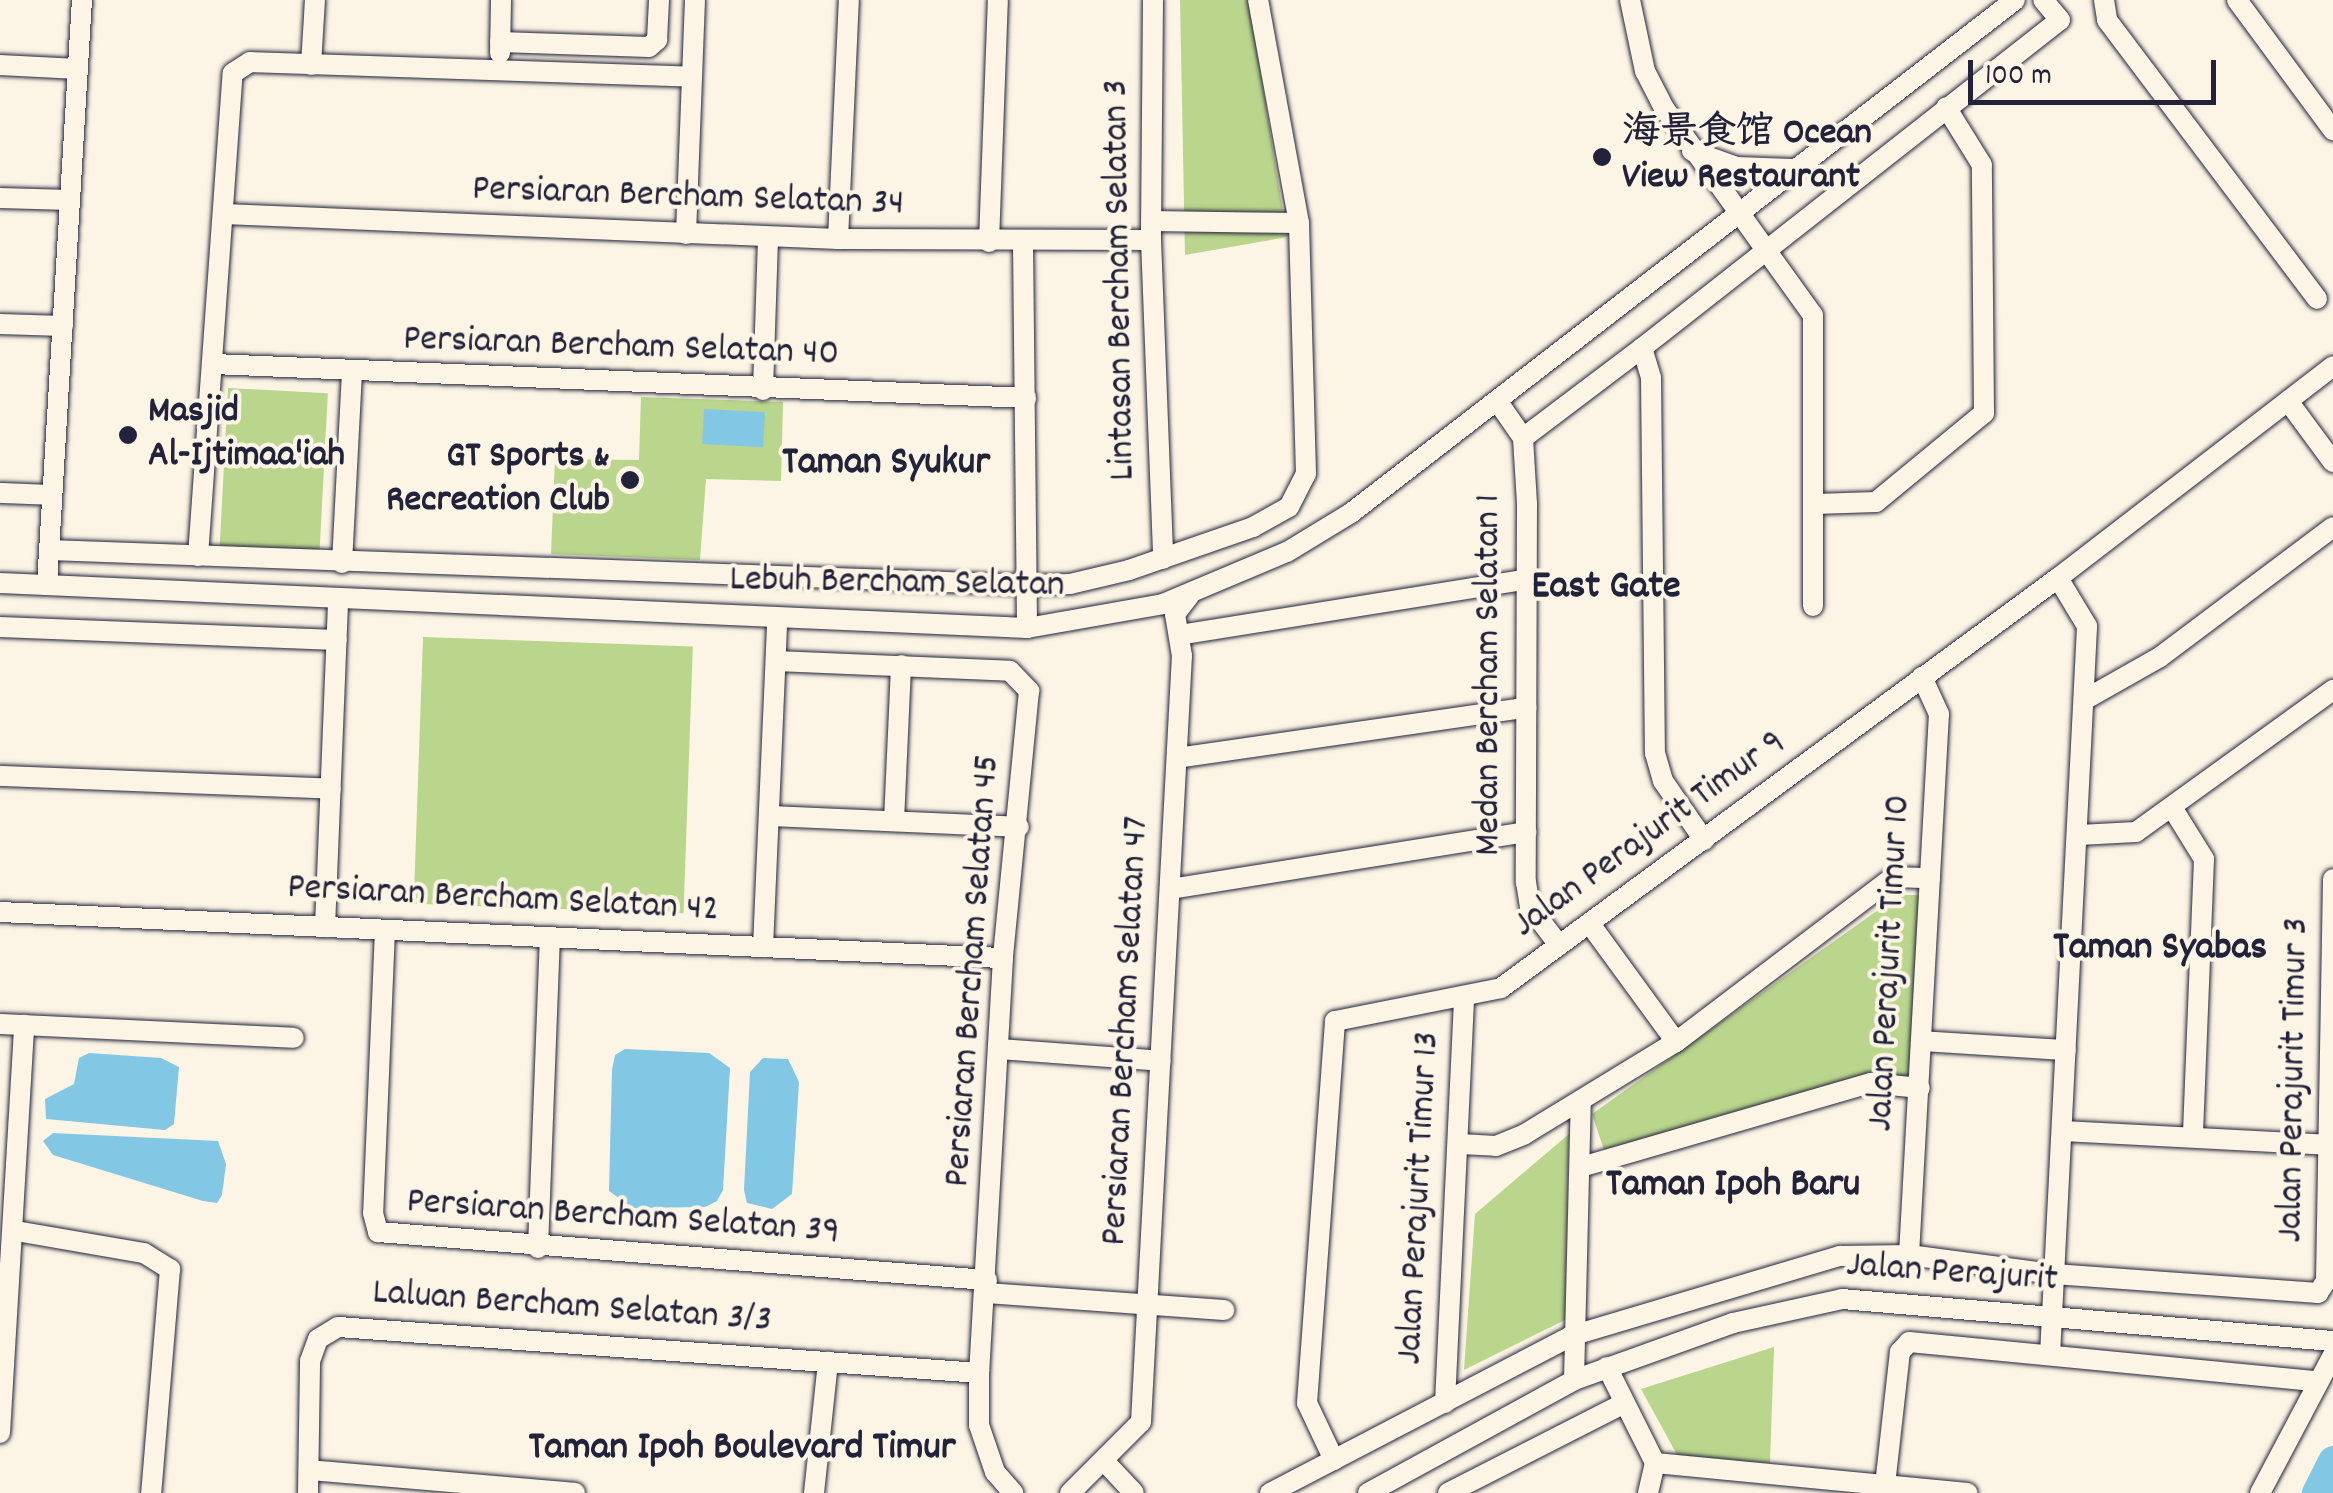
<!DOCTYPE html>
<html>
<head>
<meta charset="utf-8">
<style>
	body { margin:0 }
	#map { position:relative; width:2333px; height:1493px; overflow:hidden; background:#fcf5e5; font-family:Dekko,"LXGW WenKai TC",sans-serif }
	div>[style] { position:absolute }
	.green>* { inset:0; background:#bad58c; transform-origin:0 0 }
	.water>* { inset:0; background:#82c7e3; transform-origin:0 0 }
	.river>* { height:30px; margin:-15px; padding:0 15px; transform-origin:15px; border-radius:15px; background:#82c7e3 }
	.roads { filter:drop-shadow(0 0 2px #22223b) drop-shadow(0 0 2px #22223b) }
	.minor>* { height:20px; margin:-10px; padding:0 10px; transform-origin:10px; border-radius:10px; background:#fcf5e5 }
	.dots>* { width:28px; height:28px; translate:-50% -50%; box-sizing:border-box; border:5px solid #fcf5e5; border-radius:50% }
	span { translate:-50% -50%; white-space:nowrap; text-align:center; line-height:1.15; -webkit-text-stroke:8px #fcf5e5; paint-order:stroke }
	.poi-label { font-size:38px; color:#22223b; font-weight:700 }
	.left { translate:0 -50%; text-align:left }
	.right { translate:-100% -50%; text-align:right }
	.street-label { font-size:38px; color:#22223b }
	.neighbourhood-label { font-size:40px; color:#22223b; font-weight:700 }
	.scale { position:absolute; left:1968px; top:60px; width:248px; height:45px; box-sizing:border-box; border:5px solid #22223b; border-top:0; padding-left:12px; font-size:30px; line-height:35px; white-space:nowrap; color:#22223b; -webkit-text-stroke:8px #fcf5e5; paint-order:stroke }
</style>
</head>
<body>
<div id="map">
	<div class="green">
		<i style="clip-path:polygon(1180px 0,1249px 0,1287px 237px,1185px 255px)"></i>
		<i style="left:228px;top:388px;width:100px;height:158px;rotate:3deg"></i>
		<i style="clip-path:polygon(641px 397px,783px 402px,781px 481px,706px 479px,700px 560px,551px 554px,555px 459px,639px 460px)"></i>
		<i style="left:423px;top:637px;width:270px;height:267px;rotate:2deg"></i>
		<i style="clip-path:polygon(1899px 895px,1923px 895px,1915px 1075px,1848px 1080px,1606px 1156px,1592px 1114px)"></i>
		<i style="clip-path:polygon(1569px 1134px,1565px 1320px,1464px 1370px,1475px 1214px)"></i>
		<i style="clip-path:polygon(1774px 1347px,1770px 1463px,1681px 1462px,1641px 1389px)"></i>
	</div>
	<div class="water">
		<i style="left:704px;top:409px;width:61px;height:35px;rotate:3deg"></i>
		<i style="clip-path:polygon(625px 1049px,709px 1053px,730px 1068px,723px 1190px,717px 1201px,705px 1207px,633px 1208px,609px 1191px,612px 1070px,615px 1055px)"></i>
		<i style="clip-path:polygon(89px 1053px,161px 1058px,179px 1067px,174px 1124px,165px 1130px,46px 1119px,45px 1099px,74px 1084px,79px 1058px)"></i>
		<i style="clip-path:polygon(763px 1058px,788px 1059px,799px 1082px,792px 1194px,772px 1209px,747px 1203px,744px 1190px,750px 1072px)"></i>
		<i style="clip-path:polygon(53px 1133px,218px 1141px,226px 1164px,222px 1195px,217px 1203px,203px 1201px,53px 1155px,43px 1141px)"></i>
	</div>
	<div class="river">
		<i style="left:2317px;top:1493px;width:36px;rotate:-63deg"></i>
	</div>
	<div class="roads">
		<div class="minor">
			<i style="left:1153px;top:0;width:240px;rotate:90.5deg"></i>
			<i style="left:1151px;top:240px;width:319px;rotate:87.8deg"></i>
			<i style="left:1630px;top:0;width:73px;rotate:78.1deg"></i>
			<i style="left:1645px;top:71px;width:42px;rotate:62.8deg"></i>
			<i style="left:1664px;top:108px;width:255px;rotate:54.3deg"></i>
			<i style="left:1813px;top:315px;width:291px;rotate:90deg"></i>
			<i style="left:2104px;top:0;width:20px;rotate:81deg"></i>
			<i style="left:2107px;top:20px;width:349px;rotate:53deg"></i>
			<i style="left:2237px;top:0;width:162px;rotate:53.6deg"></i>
			<i style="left:500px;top:42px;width:149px;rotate:1.9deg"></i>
			<i style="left:649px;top:47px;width:11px;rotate:-41deg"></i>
			<i style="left:657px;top:40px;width:40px;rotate:-87.1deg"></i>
			<i style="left:500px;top:53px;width:53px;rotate:-88.9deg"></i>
			<i style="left:0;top:65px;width:78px;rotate:2.9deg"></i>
			<i style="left:311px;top:65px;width:65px;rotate:-86.5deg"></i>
			<i style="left:1692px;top:151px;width:48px;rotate:19.6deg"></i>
			<i style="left:1737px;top:167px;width:55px;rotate:2.1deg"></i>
			<i style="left:0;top:198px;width:70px;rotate:1.6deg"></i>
			<i style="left:224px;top:214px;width:615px;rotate:2.33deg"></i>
			<i style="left:838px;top:239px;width:313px;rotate:0.2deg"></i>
			<i style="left:1152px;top:221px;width:147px;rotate:0.8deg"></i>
			<i style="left:686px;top:234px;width:234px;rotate:-87.8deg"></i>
			<i style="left:838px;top:239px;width:239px;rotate:-87.4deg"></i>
			<i style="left:989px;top:242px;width:242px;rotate:-87.9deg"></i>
			<i style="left:1023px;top:242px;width:386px;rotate:89.4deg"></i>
			<i style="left:0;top:324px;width:63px;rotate:1.8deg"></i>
			<i style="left:1642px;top:348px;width:531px;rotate:-38.12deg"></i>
			<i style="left:2060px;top:20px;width:26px;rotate:-130deg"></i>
			<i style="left:213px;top:364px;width:814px;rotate:2.39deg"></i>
			<i style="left:763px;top:390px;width:153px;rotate:-88.1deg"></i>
			<i style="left:2288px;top:401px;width:76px;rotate:53.6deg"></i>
			<i style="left:1498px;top:402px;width:44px;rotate:55.2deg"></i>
			<i style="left:1523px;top:438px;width:66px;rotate:86.5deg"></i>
			<i style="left:1527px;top:504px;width:378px;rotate:90.2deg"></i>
			<i style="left:1526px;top:882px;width:25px;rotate:81deg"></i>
			<i style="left:1530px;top:907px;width:48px;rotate:52.7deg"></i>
			<i style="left:1523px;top:438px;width:149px;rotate:-37.1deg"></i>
			<i style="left:1642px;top:348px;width:31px;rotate:73deg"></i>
			<i style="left:1651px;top:378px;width:375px;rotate:89.4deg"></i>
			<i style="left:1655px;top:753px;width:29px;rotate:74deg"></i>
			<i style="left:1663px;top:781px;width:72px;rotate:55.2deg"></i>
			<i style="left:0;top:493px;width:52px;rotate:2.2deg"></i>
			<i style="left:1815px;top:504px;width:61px;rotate:-1.9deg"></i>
			<i style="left:1876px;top:502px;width:140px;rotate:-39.5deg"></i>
			<i style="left:1984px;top:413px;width:248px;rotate:-90.5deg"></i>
			<i style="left:1982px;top:165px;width:68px;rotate:-121.8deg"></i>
			<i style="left:49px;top:550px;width:981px;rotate:2.05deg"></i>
			<i style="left:1029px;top:585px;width:41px;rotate:-1.4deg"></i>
			<i style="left:1070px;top:584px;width:61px;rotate:-13.3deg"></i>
			<i style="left:1129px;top:570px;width:131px;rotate:-19.1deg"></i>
			<i style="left:1253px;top:527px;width:41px;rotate:-29.1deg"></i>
			<i style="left:1289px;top:507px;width:37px;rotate:-63deg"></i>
			<i style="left:1306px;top:474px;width:251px;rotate:-91.6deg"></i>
			<i style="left:1299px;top:223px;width:227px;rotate:-100.4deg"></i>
			<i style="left:198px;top:556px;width:484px;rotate:-85.9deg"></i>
			<i style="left:233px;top:73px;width:20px;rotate:-33deg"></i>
			<i style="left:250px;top:62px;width:442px;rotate:1.9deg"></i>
			<i style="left:342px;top:563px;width:192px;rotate:-87deg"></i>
			<i style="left:0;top:583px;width:1028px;rotate:2.51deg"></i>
			<i style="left:1027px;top:628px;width:138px;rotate:-10deg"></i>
			<i style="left:1163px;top:604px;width:134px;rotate:-22.8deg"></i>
			<i style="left:1287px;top:552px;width:75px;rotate:-31.4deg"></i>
			<i style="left:1351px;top:513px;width:839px;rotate:-37.69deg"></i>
			<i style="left:47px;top:585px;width:586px;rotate:-86.58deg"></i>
			<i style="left:0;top:627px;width:337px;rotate:2.2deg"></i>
			<i style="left:1179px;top:635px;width:349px;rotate:-9.1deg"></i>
			<i style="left:776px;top:661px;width:234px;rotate:2.4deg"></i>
			<i style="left:1010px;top:671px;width:28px;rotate:46deg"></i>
			<i style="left:1029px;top:691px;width:268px;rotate:95.6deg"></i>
			<i style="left:1003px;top:958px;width:416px;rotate:93.3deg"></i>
			<i style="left:979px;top:1373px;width:52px;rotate:90deg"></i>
			<i style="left:979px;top:1425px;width:50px;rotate:71.2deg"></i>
			<i style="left:995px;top:1472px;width:28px;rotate:49deg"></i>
			<i style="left:2084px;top:700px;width:87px;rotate:-29.5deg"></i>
			<i style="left:2160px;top:657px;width:216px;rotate:-36.9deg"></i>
			<i style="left:1177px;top:758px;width:353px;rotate:-8.2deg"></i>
			<i style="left:0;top:776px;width:331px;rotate:2.2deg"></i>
			<i style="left:2173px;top:809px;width:59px;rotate:58.2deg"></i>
			<i style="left:2204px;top:859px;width:278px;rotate:92.3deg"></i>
			<i style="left:769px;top:816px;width:250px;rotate:2.5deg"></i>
			<i style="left:894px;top:821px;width:156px;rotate:-87.4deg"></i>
			<i style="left:2079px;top:835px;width:57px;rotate:-3deg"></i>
			<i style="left:2136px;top:832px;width:243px;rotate:-35.8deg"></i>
			<i style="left:1170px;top:889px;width:361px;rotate:-9.1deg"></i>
			<i style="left:0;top:912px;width:1004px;rotate:2.63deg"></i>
			<i style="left:1590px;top:924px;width:146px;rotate:53.9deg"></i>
			<i style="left:325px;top:927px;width:328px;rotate:-87.7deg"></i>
			<i style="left:385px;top:930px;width:283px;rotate:92.4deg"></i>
			<i style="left:373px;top:1213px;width:20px;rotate:75deg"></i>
			<i style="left:378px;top:1232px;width:611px;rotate:4.51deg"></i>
			<i style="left:763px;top:947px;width:327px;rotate:-87.5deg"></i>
			<i style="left:0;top:1024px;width:294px;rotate:2.7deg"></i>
			<i style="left:1921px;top:1041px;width:145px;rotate:3.6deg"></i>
			<i style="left:999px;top:1049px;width:162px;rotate:4.2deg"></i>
			<i style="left:2063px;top:1131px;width:264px;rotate:3deg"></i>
			<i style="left:1460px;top:1144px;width:36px;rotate:3deg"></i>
			<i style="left:1496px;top:1146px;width:31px;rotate:-22deg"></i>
			<i style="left:1525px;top:1134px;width:177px;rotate:-31.4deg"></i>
			<i style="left:1676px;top:1042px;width:273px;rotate:-37.2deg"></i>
			<i style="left:1893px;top:877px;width:37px;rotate:2deg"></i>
			<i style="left:1581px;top:1167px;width:302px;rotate:-16.2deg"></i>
			<i style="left:1871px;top:1083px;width:49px;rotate:5.8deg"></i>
			<i style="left:16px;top:1231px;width:130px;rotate:9.8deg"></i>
			<i style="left:144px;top:1253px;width:31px;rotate:32deg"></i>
			<i style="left:170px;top:1269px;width:225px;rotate:94.8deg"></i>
			<i style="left:538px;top:1248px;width:311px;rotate:-87.8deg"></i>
			<i style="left:1909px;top:1255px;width:542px;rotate:-86.83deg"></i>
			<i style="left:1939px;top:714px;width:41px;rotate:-114.7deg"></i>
			<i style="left:986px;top:1293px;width:239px;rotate:4.1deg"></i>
			<i style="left:2050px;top:1355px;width:730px;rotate:-87.09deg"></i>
			<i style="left:2087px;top:626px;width:56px;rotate:-121.1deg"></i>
			<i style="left:1607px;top:1367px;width:107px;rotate:63.4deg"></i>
			<i style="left:1574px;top:1380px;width:278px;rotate:-88.6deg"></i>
			<i style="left:1445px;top:1403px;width:405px;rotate:-87.3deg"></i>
			<i style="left:0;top:1433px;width:409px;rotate:-86.6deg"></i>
			<i style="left:1334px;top:1460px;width:63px;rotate:-115.3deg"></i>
			<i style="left:1307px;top:1403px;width:383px;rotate:-85.8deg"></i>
			<i style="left:1335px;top:1021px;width:169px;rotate:-11.2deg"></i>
			<i style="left:1501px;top:988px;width:692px;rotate:-36.36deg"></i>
			<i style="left:2058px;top:578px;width:347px;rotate:-37.6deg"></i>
			<i style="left:1105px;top:1462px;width:42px;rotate:46.9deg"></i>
			<i style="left:1655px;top:1463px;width:314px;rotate:5.5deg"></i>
			<i style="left:309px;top:1470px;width:267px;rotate:4.9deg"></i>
			<i style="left:1885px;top:1485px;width:134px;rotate:-83.6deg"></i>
			<i style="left:1900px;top:1352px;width:13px;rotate:-48deg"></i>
			<i style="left:1909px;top:1342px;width:407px;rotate:5.5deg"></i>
			<i style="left:308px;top:1493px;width:132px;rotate:-89.1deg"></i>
			<i style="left:310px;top:1361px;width:23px;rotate:-70deg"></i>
			<i style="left:318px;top:1339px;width:23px;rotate:-31deg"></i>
			<i style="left:338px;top:1327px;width:643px;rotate:4.1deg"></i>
			<i style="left:814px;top:1493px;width:132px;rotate:-83.9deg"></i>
			<i style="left:1070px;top:1493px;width:100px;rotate:-45deg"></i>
			<i style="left:1141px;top:1422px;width:767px;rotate:-86.94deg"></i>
			<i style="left:1182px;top:656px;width:43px;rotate:-99.5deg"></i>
			<i style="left:1175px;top:614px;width:23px;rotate:-52deg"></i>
			<i style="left:1270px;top:1493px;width:339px;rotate:-27.5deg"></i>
			<i style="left:1571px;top:1336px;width:281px;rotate:-16.6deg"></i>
			<i style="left:1840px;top:1256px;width:69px;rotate:-0.8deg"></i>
			<i style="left:1909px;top:1255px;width:146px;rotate:7.5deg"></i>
			<i style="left:2054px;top:1274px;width:265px;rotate:4.1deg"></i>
			<i style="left:2318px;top:1293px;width:14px;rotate:-56deg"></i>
			<i style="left:2326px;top:1281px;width:402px;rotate:-89deg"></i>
			<i style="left:1368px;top:1493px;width:235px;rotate:-28.7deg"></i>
			<i style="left:1574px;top:1380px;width:169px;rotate:-19.7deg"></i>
			<i style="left:1733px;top:1323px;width:112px;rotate:-12.4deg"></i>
			<i style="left:1842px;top:1299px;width:493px;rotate:4.9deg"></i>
			<i style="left:1448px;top:1493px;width:196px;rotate:-27deg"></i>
			<i style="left:1648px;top:1493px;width:31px;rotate:-77deg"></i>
			<i style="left:2260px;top:1493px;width:156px;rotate:-62.1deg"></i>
		</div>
	</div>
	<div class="dots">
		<i style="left:1602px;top:157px;background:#22223b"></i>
		<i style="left:128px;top:435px;background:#22223b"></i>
		<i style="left:630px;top:480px;background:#22223b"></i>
	</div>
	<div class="poi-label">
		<span class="left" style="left:1622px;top:157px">海景食馆 Ocean<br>View Restaurant</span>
		<span class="left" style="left:148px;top:435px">Masjid<br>Al-Ijtimaa'iah</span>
		<span class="right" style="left:610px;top:480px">GT Sports &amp;<br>Recreation Club</span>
	</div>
	<div class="street-label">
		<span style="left:688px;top:198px;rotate:2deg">Persiaran Bercham Selatan 34</span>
		<span style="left:1121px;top:280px;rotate:-91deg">Lintasan Bercham Selatan 3</span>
		<span style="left:621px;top:348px;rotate:2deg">Persiaran Bercham Selatan 40</span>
		<span style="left:897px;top:584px;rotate:1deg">Lebuh Bercham Selatan</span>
		<span style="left:1490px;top:675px;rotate:-90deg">Medan Bercham Selatan 1</span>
		<span style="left:1650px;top:835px;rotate:-36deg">Jalan Perajurit Timur 9</span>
		<span style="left:503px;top:900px;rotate:3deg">Persiaran Bercham Selatan 42</span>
		<span style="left:1891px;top:963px;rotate:-87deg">Jalan Perajurit Timur 10</span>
		<span style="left:974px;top:971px;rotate:-86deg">Persiaran Bercham Selatan 45</span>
		<span style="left:1127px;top:1031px;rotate:-87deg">Persiaran Bercham Selatan 47</span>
		<span style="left:2295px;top:1080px;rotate:-89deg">Jalan Perajurit Timur 3</span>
		<span style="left:1420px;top:1198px;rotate:-87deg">Jalan Perajurit Timur 13</span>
		<span style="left:623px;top:1218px;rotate:4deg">Persiaran Bercham Selatan 39</span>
		<span style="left:1952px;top:1274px;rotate:4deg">Jalan Perajurit</span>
		<span style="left:572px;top:1308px;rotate:4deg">Laluan Bercham Selatan 3/3</span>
	</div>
	<div class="neighbourhood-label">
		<span style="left:886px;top:465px">Taman Syukur</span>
		<span style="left:1606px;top:589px">East Gate</span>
		<span style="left:2160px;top:950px">Taman Syabas</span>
		<span style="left:1733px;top:1187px">Taman Ipoh Baru</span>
		<span style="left:742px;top:1450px">Taman Ipoh Boulevard Timur</span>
	</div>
	<div class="scale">100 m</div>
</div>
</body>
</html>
